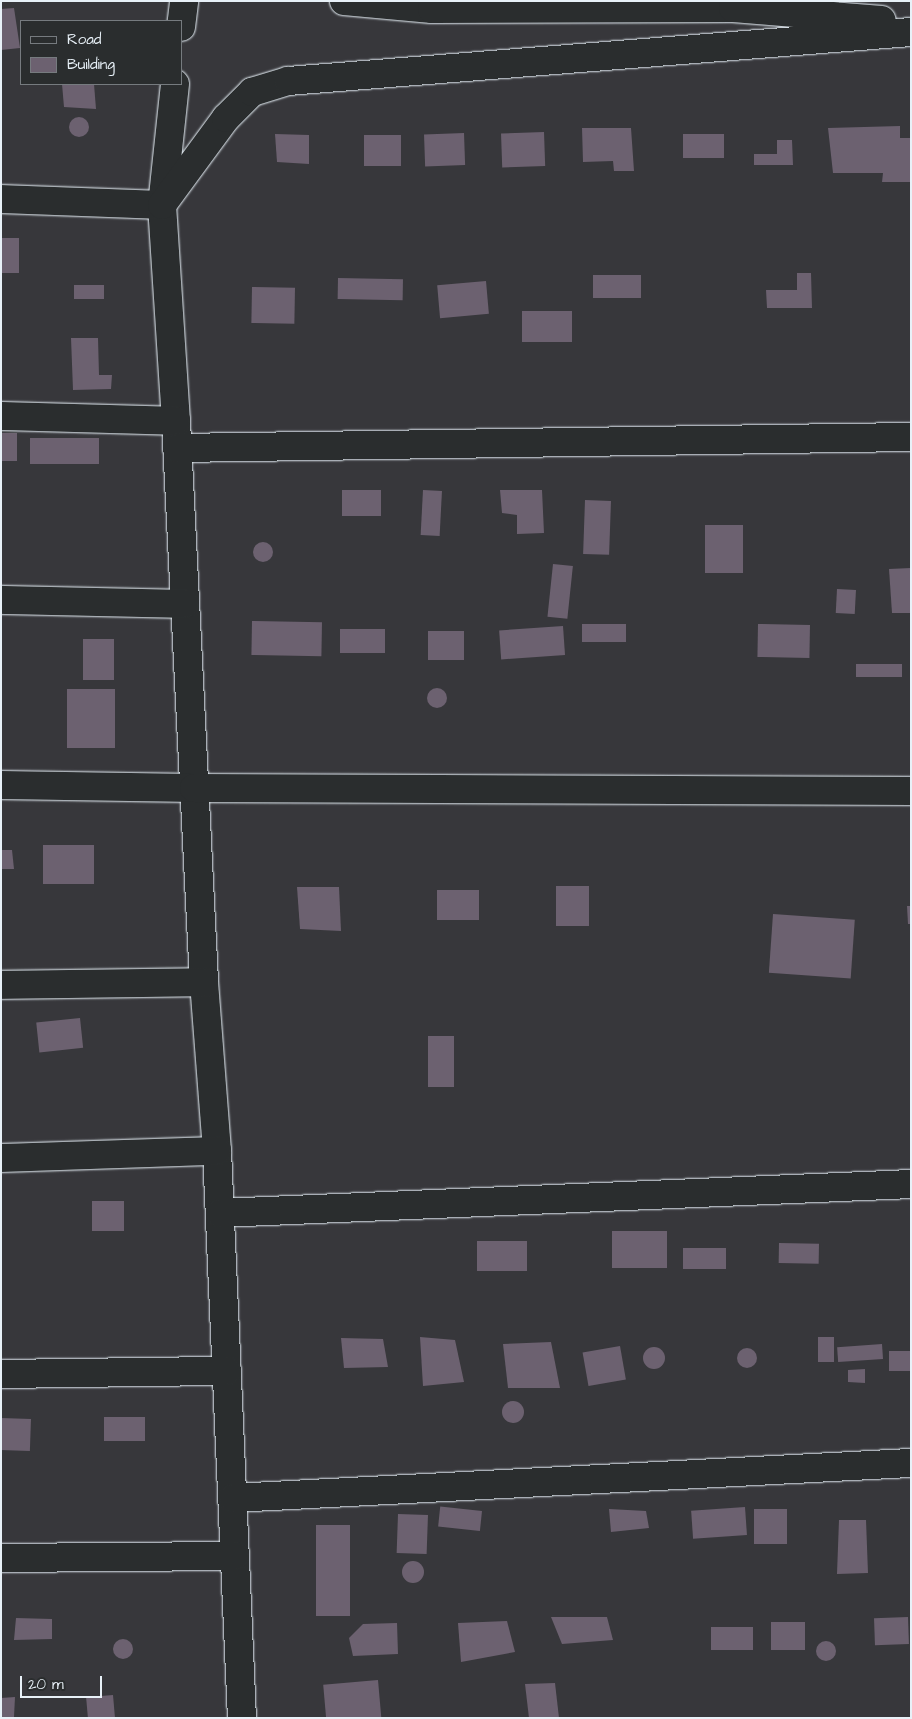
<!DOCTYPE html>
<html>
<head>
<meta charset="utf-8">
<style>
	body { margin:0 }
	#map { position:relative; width:912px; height:1719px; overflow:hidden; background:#37373b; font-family:"Architects Daughter",sans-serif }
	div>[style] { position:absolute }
	.building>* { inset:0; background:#6c6170; transform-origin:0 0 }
	.round { border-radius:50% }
	.roads { filter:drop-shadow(0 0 1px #e8f1f8) drop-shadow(0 0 1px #e8f1f8) }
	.minor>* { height:28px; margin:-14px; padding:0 14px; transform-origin:14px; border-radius:14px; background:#2a2d2e }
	span { translate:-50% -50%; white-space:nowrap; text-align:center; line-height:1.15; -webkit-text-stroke:4px #2a2d2e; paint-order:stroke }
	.frame { position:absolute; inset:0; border:2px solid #e8f1f8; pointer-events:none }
	.legend { position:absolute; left:20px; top:20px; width:162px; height:65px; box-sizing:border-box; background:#2a2d2e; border:1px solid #767b7f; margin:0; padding:6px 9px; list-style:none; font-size:15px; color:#e8f1f8 }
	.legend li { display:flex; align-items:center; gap:10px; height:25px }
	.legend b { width:25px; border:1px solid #767b7f }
	.scale { position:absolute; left:20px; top:1676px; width:82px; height:22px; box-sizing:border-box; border:2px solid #e8f1f8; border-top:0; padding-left:6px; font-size:15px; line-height:18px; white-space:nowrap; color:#e8f1f8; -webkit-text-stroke:4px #2a2d2e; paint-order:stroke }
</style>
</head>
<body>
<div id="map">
	<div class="building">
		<i style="clip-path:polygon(14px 8px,20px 48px,1px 50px,1px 9px)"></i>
		<i style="clip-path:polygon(62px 84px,94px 84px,96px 109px,64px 107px)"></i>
		<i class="round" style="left:69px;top:117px;width:20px;height:20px"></i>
		<i style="clip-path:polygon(900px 126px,900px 138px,911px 138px,911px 182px,882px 182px,883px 173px,833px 173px,828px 128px)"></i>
		<i style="clip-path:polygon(582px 128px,631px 128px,634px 171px,614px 171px,613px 161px,583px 162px)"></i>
		<i style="left:544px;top:132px;width:34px;height:43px;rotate:88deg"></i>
		<i style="left:464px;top:133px;width:32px;height:40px;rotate:88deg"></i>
		<i style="clip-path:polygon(275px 134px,309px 135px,309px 164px,277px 162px)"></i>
		<i style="left:683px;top:134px;width:41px;height:24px"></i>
		<i style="left:364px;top:135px;width:37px;height:31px"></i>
		<i style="clip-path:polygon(777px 140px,792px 140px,793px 165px,754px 165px,754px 154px,777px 154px)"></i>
		<i style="left:1px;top:238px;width:18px;height:35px"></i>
		<i style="clip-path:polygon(797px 273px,811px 273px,812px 308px,767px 308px,766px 290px,797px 290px)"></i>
		<i style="left:593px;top:275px;width:48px;height:23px"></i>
		<i style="left:338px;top:278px;width:65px;height:21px;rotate:1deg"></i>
		<i style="left:486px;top:281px;width:33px;height:49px;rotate:85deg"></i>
		<i style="left:74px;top:285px;width:30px;height:14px"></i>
		<i style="left:252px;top:287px;width:43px;height:36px;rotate:1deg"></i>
		<i style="left:522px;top:311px;width:50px;height:31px"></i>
		<i style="clip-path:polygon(71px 338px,98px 338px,99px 375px,112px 375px,111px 389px,73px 390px)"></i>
		<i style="left:1px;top:433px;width:16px;height:28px"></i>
		<i style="left:30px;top:438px;width:69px;height:26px"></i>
		<i style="left:342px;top:490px;width:39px;height:26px"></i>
		<i style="left:423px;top:490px;width:19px;height:45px;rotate:3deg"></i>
		<i style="clip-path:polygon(500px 490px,542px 490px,544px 533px,517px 534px,517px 515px,502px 513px)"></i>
		<i style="left:585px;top:500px;width:26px;height:54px;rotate:2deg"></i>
		<i style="left:705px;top:525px;width:38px;height:48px"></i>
		<i class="round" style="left:253px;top:542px;width:20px;height:20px"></i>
		<i style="left:553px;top:564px;width:20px;height:53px;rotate:6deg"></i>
		<i style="clip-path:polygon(911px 568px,911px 613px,892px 613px,889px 569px)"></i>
		<i style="left:837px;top:589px;width:19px;height:24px;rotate:3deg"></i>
		<i style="left:252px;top:621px;width:70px;height:34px;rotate:1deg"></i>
		<i style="left:582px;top:624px;width:44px;height:18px"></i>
		<i style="left:758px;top:624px;width:52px;height:33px;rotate:1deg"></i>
		<i style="left:563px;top:626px;width:29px;height:64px;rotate:86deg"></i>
		<i style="left:340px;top:629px;width:45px;height:24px"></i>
		<i style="left:464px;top:631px;width:29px;height:36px;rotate:90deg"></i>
		<i style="left:83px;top:639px;width:31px;height:41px"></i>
		<i style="left:856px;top:664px;width:46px;height:13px"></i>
		<i class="round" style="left:427px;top:688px;width:20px;height:20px"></i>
		<i style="left:67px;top:689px;width:48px;height:59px"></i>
		<i style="left:43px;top:845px;width:51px;height:39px"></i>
		<i style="clip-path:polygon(1px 850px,12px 850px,14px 869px,1px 869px)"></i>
		<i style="left:589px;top:886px;width:40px;height:33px;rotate:90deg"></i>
		<i style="clip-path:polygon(297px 887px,339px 887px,341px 931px,300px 929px)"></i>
		<i style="left:437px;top:890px;width:42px;height:30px"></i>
		<i style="clip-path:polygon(907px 906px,911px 906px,911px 924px,908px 924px)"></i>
		<i style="left:773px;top:914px;width:82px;height:59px;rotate:4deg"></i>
		<i style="left:80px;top:1018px;width:30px;height:44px;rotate:84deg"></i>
		<i style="left:428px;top:1036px;width:26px;height:51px"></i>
		<i style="left:92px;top:1201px;width:32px;height:30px"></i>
		<i style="left:667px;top:1231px;width:37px;height:55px;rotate:90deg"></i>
		<i style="left:477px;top:1241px;width:50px;height:30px"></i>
		<i style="left:779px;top:1243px;width:40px;height:20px;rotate:1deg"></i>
		<i style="left:683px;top:1248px;width:43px;height:21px"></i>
		<i style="clip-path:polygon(420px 1337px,455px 1340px,464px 1382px,423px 1386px)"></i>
		<i style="left:818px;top:1337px;width:16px;height:25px"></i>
		<i style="clip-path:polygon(341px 1338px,383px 1339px,388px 1367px,344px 1368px)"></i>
		<i style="clip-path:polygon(551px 1342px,560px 1388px,508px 1388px,503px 1344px)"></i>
		<i style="left:882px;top:1344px;width:15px;height:45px;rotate:86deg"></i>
		<i style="left:620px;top:1346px;width:34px;height:38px;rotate:80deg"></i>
		<i class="round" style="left:643px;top:1347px;width:22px;height:22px"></i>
		<i class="round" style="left:737px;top:1348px;width:20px;height:20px"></i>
		<i style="left:889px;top:1351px;width:22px;height:20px"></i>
		<i style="clip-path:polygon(865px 1369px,865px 1383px,848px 1382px,848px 1370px)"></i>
		<i class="round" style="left:502px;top:1401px;width:22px;height:22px"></i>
		<i style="left:104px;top:1417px;width:41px;height:24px"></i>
		<i style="left:1px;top:1418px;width:30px;height:32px;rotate:2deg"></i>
		<i style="left:745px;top:1507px;width:28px;height:54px;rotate:86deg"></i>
		<i style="clip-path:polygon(609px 1509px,646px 1511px,649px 1528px,611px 1532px)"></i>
		<i style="left:754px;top:1509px;width:33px;height:35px"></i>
		<i style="left:482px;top:1511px;width:20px;height:42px;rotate:96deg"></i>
		<i style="left:398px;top:1514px;width:30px;height:39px;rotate:2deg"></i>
		<i style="clip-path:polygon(839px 1520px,866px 1520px,868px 1573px,837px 1574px)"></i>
		<i style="left:316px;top:1525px;width:34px;height:91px"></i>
		<i class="round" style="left:402px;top:1561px;width:22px;height:22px"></i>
		<i style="clip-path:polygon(551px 1617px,607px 1617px,613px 1640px,562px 1644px)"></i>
		<i style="left:908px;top:1617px;width:27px;height:34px;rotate:88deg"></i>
		<i style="clip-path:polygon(16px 1618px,52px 1619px,52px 1639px,14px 1640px)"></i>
		<i style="clip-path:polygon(507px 1621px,515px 1652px,461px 1662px,458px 1623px)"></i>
		<i style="left:771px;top:1622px;width:34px;height:28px"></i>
		<i style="clip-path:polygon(397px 1623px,398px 1654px,353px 1656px,349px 1638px,363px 1624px)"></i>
		<i style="left:711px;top:1627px;width:42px;height:23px"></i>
		<i class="round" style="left:113px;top:1639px;width:20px;height:20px"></i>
		<i class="round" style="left:816px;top:1641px;width:20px;height:20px"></i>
		<i style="left:378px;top:1680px;width:38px;height:55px;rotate:85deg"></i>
		<i style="clip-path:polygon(555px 1683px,559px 1718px,529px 1718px,525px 1684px)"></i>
		<i style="left:113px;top:1695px;width:23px;height:27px;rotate:85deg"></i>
		<i style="clip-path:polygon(15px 1697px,14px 1717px,1px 1718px,1px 1698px)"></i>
	</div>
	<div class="roads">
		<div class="minor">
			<i style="left:344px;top:1px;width:88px;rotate:5.2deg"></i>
			<i style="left:432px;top:9px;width:301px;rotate:-0.2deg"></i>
			<i style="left:733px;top:8px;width:149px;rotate:4.6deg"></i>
			<i style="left:181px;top:27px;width:26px;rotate:-83deg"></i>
			<i style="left:175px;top:84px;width:122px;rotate:96.1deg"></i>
			<i style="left:162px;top:205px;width:216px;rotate:86.3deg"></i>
			<i style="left:176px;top:421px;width:562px;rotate:87.14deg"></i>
			<i style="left:204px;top:982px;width:169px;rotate:85.6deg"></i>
			<i style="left:217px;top:1151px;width:568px;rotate:87.48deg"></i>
			<i style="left:1px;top:199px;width:161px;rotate:2.1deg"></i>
			<i style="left:162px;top:205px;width:108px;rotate:-53.7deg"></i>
			<i style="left:226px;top:118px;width:37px;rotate:-45deg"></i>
			<i style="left:252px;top:92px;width:38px;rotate:-17deg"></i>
			<i style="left:288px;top:81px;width:625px;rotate:-4.5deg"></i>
			<i style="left:1px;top:416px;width:175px;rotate:1.6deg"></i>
			<i style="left:177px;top:448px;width:734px;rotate:-0.86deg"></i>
			<i style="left:1px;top:600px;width:184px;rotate:1.2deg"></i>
			<i style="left:1px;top:785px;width:193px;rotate:0.9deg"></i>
			<i style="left:194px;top:788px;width:717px;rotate:0.24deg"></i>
			<i style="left:1px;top:985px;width:203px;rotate:-0.8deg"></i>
			<i style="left:1px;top:1158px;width:216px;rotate:-1.9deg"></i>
			<i style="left:220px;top:1213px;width:692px;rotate:-2.4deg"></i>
			<i style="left:1px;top:1374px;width:226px;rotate:-0.8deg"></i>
			<i style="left:233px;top:1498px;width:679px;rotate:-2.96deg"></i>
			<i style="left:1px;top:1558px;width:234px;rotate:-0.5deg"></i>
		</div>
	</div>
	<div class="frame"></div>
	<ul class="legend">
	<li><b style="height:6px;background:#2a2d2e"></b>Road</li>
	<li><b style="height:14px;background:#6c6170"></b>Building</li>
	</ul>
	<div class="scale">20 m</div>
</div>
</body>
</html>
